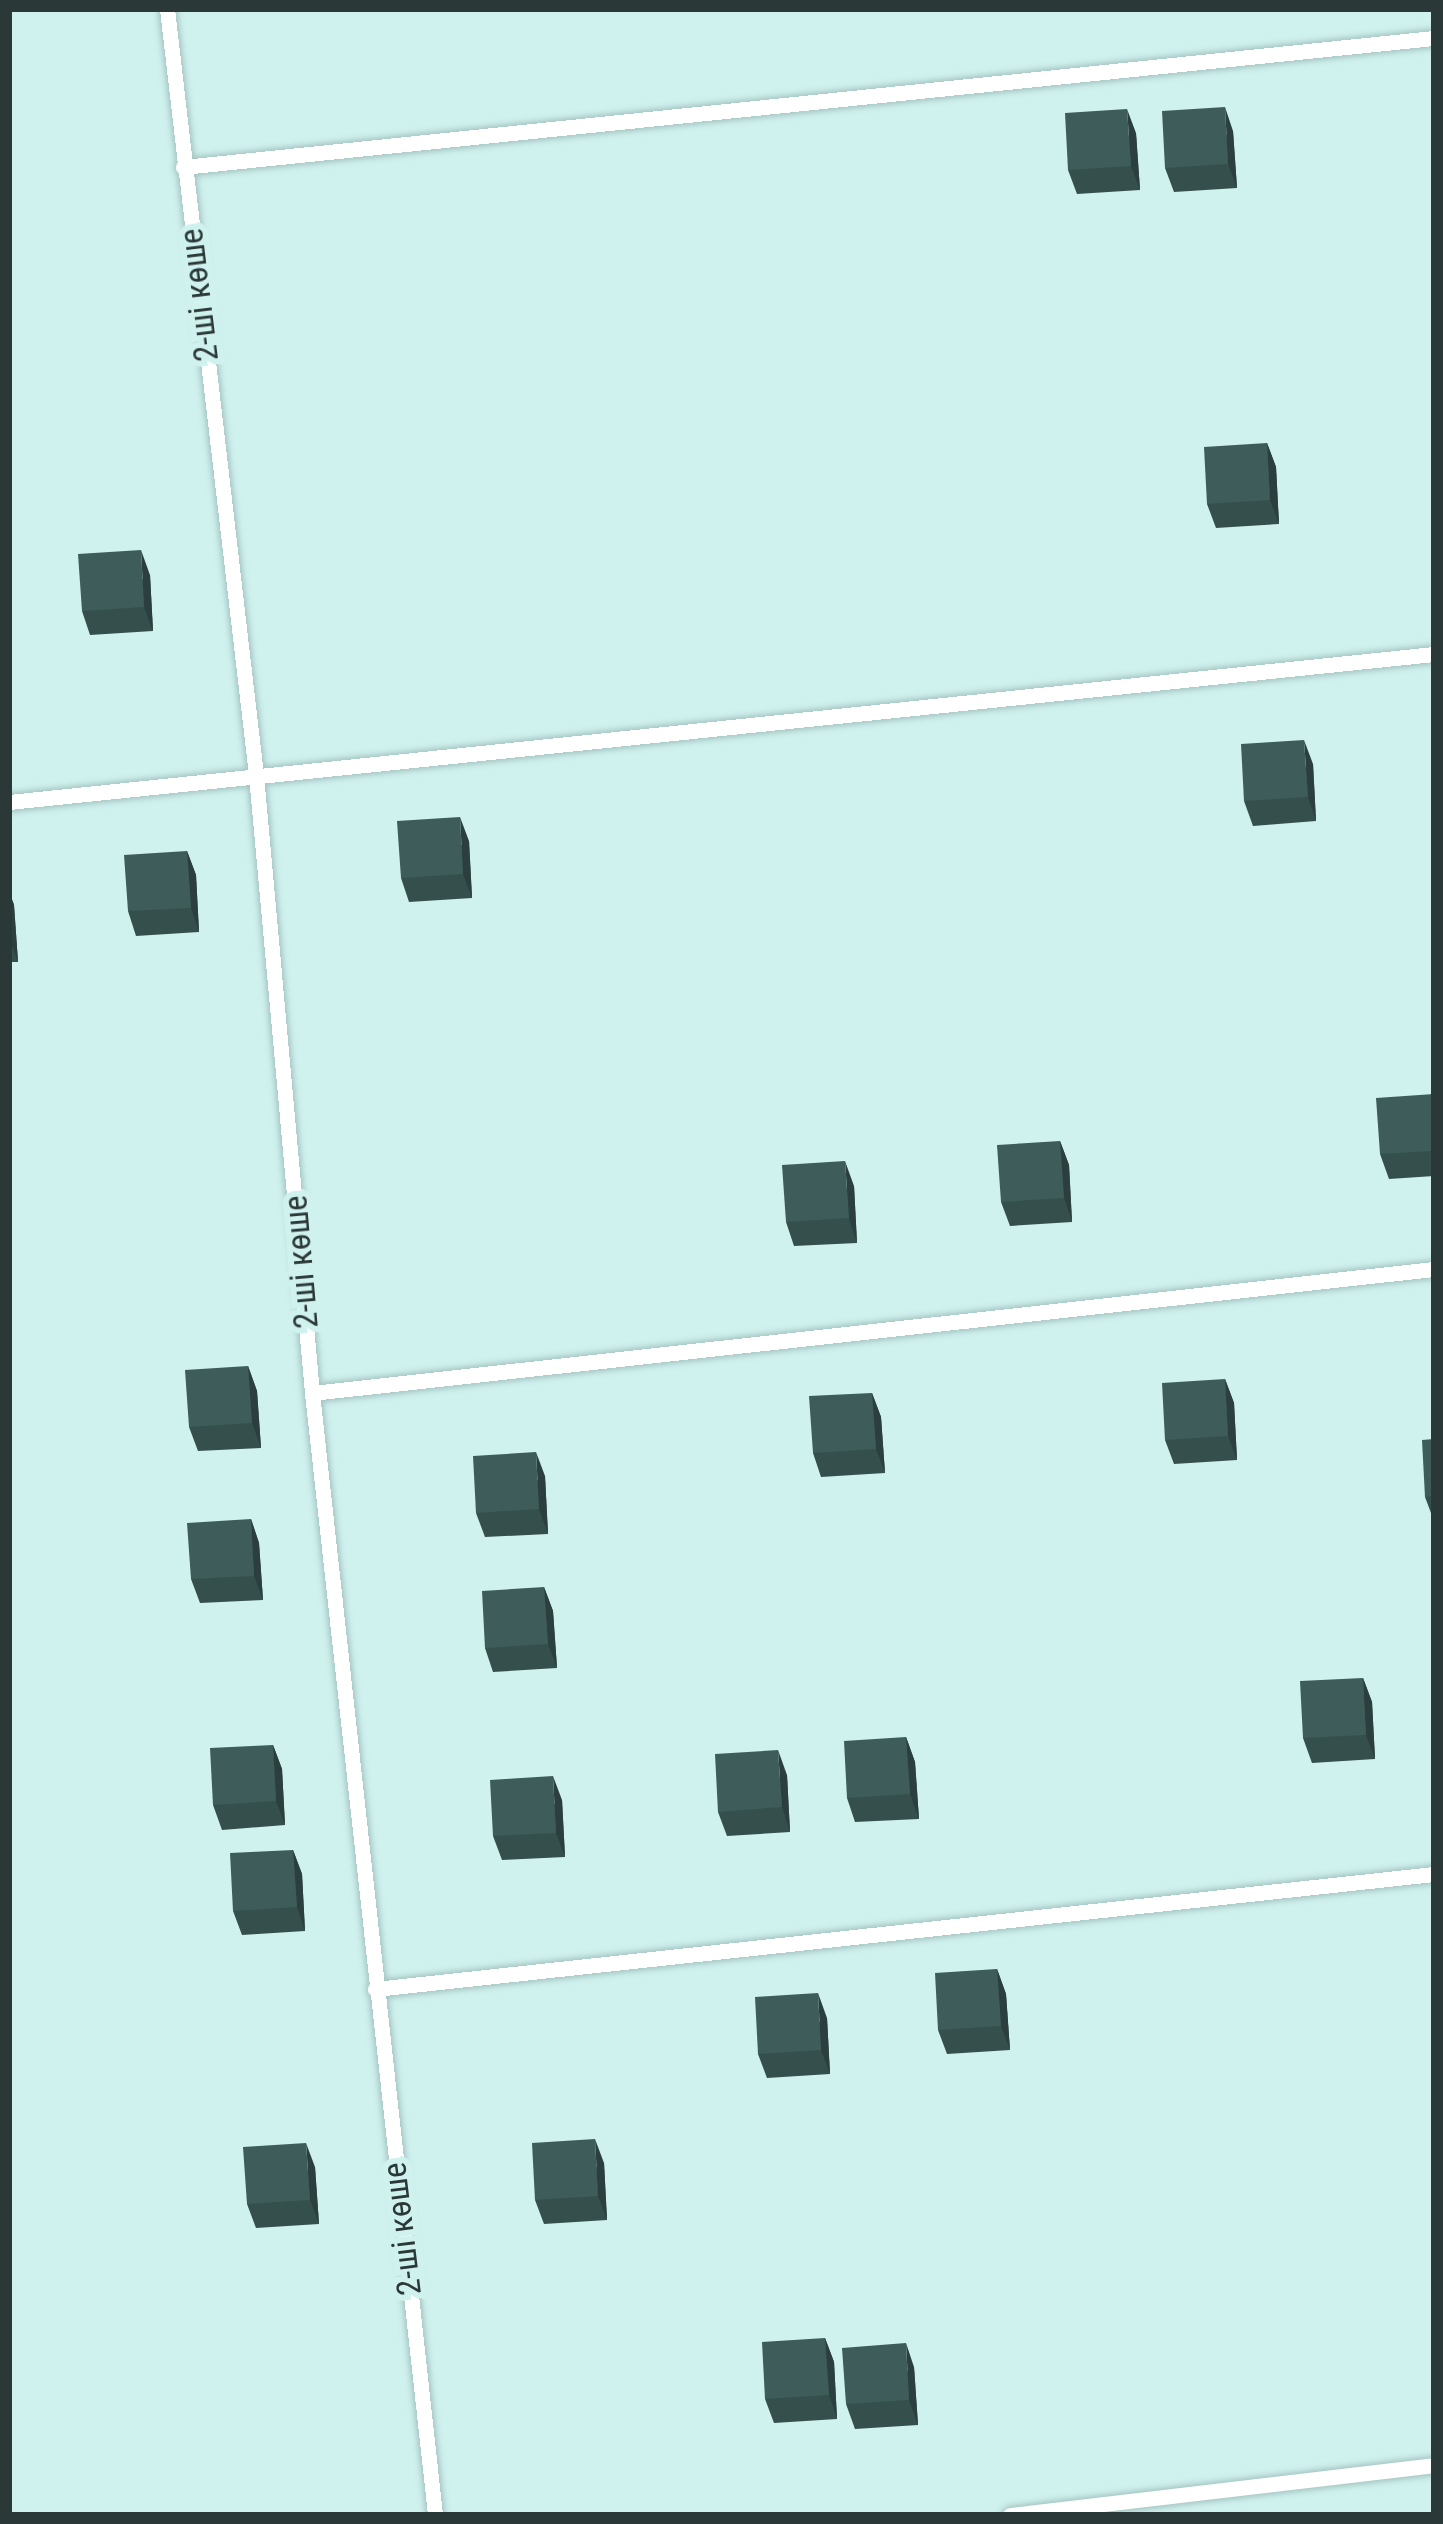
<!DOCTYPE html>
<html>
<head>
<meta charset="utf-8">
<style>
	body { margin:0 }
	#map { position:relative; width:1443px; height:2524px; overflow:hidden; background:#d0f2ef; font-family:"Roboto Condensed",sans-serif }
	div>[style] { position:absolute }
	.roads { filter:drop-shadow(0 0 3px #a4c4c1) drop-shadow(0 0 3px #a4c4c1) }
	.lane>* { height:15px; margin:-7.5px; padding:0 7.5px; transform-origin:7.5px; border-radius:7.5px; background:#fff }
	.wall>* { inset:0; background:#354f4d }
	.shaded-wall>* { inset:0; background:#2b403e }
	.building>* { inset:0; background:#3e5c59 }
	span { translate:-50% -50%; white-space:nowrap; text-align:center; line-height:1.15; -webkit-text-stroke:12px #d0f2ef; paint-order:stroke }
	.street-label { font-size:33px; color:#2a3837 }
	.frame { position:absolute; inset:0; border:12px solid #2a3837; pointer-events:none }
</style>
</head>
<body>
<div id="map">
	<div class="roads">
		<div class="lane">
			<div style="left:167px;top:9px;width:771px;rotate:83.37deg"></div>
			<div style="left:256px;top:775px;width:621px;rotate:84.82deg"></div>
			<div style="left:312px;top:1393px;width:1129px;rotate:83.74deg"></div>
			<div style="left:183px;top:167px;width:1258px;rotate:-5.89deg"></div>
			<div style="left:9px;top:802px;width:1433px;rotate:-5.93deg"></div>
			<div style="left:312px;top:1393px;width:1129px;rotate:-6.31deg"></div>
			<div style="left:375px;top:1989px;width:1065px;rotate:-6.2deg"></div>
			<div style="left:1010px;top:2515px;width:427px;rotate:-6.7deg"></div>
		</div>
	</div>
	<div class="wall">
		<div style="clip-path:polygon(1233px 131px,1237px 188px,1174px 192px,1165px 168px)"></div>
		<div style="clip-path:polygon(1136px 133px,1140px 190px,1077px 194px,1068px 170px)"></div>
		<div style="clip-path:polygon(1267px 443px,1276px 467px,1279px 524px,1216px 528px,1207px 504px)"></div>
		<div style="clip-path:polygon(150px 575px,153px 631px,90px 635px,82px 611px)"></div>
		<div style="clip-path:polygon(1313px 764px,1316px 821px,1253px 826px,1244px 801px)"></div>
		<div style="clip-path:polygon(469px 841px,472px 898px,409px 902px,401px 878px)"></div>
		<div style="clip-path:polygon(187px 851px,196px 875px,199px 932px,136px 936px,128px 911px)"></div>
		<div style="clip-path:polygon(9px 891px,14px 905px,18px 962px,9px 962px)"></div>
		<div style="clip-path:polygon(1434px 1094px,1434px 1176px,1389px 1179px,1380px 1154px)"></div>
		<div style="clip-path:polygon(1060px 1141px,1069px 1165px,1072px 1222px,1010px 1226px,1001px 1202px)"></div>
		<div style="clip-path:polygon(854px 1186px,857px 1243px,794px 1246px,786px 1222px)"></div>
		<div style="clip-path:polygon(248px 1366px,257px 1391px,261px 1448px,198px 1451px,189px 1427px)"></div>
		<div style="clip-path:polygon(1225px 1379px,1234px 1403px,1237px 1460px,1174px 1464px,1165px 1440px)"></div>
		<div style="clip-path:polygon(872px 1393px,881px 1417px,885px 1473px,821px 1477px,813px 1453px)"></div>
		<div style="clip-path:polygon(1434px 1439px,1434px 1521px,1425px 1497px)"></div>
		<div style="clip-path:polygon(545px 1476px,548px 1534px,485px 1537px,476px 1513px)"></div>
		<div style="clip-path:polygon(251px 1519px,259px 1543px,263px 1600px,200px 1603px,191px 1579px)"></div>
		<div style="clip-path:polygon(544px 1587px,553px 1611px,557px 1668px,493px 1672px,485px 1648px)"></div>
		<div style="clip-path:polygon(1363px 1678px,1372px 1702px,1375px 1759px,1312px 1763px,1303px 1738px)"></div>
		<div style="clip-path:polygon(906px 1737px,915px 1762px,919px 1819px,855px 1822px,847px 1798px)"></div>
		<div style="clip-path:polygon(273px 1745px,282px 1769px,285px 1825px,222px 1830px,213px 1805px)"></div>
		<div style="clip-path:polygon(787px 1775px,790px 1832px,727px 1836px,718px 1812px)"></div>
		<div style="clip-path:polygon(562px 1800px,565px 1857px,502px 1860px,493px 1836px)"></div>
		<div style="clip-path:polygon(293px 1850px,302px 1874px,305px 1931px,242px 1935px,233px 1911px)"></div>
		<div style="clip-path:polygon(997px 1969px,1006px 1994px,1010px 2050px,947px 2054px,938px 2030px)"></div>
		<div style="clip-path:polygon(827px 2018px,830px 2074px,767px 2078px,758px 2054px)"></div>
		<div style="clip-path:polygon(604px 2163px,607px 2220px,544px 2224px,535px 2200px)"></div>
		<div style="clip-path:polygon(315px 2167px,319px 2224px,256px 2228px,247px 2204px)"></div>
		<div style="clip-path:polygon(825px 2338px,834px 2362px,837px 2419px,774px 2423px,765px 2399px)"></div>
		<div style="clip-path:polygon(914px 2367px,918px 2425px,855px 2429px,846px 2404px)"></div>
	</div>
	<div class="shaded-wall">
		<div style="clip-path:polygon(1225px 107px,1233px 131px,1237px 188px,1228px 164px)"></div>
		<div style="clip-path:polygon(1127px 109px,1136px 133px,1140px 190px,1131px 166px)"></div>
		<div style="clip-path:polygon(1267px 443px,1276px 467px,1279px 524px,1270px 500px)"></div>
		<div style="clip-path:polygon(141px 550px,150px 575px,153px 631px,144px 607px)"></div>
		<div style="clip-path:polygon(1304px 740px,1313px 764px,1316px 821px,1308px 797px)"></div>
		<div style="clip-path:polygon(460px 817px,469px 841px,472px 898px,463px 874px)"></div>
		<div style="clip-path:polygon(187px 851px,196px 875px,199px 932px,191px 908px)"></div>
		<div style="clip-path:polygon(9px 891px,14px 905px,18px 962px,9px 938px)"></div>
		<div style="clip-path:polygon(1060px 1141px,1069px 1165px,1072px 1222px,1064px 1198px)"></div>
		<div style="clip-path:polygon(845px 1161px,854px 1186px,857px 1243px,849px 1218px)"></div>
		<div style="clip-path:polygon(248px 1366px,257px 1391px,261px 1448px,252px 1423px)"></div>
		<div style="clip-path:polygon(1225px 1379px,1234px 1403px,1237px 1460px,1228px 1436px)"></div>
		<div style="clip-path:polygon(872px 1393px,881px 1417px,885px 1473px,876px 1449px)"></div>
		<div style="clip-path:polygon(536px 1452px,545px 1476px,548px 1534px,539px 1509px)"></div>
		<div style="clip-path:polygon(251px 1519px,259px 1543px,263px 1600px,254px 1576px)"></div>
		<div style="clip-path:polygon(544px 1587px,553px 1611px,557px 1668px,548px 1644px)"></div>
		<div style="clip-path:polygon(1363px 1678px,1372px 1702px,1375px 1759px,1366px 1735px)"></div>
		<div style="clip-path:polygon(906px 1737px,915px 1762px,919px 1819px,910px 1794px)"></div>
		<div style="clip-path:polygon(273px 1745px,282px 1769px,285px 1825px,276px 1801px)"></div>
		<div style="clip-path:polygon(778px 1750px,787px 1775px,790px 1832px,782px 1807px)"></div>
		<div style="clip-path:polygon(553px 1776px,562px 1800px,565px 1857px,556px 1833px)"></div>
		<div style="clip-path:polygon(293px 1850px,302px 1874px,305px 1931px,297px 1907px)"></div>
		<div style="clip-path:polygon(997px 1969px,1006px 1994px,1010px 2050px,1001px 2026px)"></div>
		<div style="clip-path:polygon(818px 1993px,827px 2018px,830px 2074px,821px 2050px)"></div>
		<div style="clip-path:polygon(595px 2139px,604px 2163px,607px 2220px,598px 2196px)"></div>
		<div style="clip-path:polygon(306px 2143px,315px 2167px,319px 2224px,310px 2200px)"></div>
		<div style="clip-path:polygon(825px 2338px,834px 2362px,837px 2419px,829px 2395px)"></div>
		<div style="clip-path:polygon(906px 2343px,914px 2367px,918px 2425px,909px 2400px)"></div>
	</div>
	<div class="building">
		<div style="clip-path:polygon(1225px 107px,1228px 164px,1165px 168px,1162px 111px)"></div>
		<div style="clip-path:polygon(1127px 109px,1131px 166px,1068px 170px,1065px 113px)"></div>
		<div style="clip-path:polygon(1267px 443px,1270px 500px,1207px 504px,1204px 447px)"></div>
		<div style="clip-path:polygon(141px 550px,144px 607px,82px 611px,78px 554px)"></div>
		<div style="clip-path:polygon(1304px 740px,1308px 797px,1244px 801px,1241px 744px)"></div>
		<div style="clip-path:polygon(460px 817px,463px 874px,401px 878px,397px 821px)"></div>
		<div style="clip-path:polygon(187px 851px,191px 908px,128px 911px,124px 855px)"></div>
		<div style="clip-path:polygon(1434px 1094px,1434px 1151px,1380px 1154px,1376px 1098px)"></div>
		<div style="clip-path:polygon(1060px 1141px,1064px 1198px,1001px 1202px,997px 1145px)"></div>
		<div style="clip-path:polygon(845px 1161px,849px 1218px,786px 1222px,782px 1165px)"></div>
		<div style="clip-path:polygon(248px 1366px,252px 1423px,189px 1427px,185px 1370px)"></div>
		<div style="clip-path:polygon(1225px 1379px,1228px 1436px,1165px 1440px,1162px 1383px)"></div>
		<div style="clip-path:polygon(872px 1393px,876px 1449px,813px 1453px,809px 1396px)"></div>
		<div style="clip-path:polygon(1434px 1439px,1434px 1496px,1425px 1497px,1422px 1440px)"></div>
		<div style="clip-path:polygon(536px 1452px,539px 1509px,476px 1513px,473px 1456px)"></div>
		<div style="clip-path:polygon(251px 1519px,254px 1576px,191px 1579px,187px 1523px)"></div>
		<div style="clip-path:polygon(544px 1587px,548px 1644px,485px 1648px,482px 1591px)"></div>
		<div style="clip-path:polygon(1363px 1678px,1366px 1735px,1303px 1738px,1300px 1681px)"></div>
		<div style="clip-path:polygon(906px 1737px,910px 1794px,847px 1798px,844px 1741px)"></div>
		<div style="clip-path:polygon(273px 1745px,276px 1801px,213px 1805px,210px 1748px)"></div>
		<div style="clip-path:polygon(778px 1750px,782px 1807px,718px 1812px,715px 1754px)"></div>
		<div style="clip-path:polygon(553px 1776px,556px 1833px,493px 1836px,490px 1780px)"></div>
		<div style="clip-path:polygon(293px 1850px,297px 1907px,233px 1911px,230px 1853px)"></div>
		<div style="clip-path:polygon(997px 1969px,1001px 2026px,938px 2030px,935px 1973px)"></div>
		<div style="clip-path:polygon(818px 1993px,821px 2050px,758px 2054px,755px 1997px)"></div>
		<div style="clip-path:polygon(595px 2139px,598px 2196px,535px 2200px,532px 2143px)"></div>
		<div style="clip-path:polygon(306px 2143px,310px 2200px,247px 2204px,243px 2147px)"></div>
		<div style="clip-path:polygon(825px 2338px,829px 2395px,765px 2399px,762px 2342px)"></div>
		<div style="clip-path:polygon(906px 2343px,909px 2400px,846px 2404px,842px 2348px)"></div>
	</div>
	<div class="street-label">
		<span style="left:199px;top:295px;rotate:-97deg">2-ші көше</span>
		<span style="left:301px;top:1262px;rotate:-95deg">2-ші көше</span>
		<span style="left:402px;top:2229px;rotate:-97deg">2-ші көше</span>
	</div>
	<div class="frame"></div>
</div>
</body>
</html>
